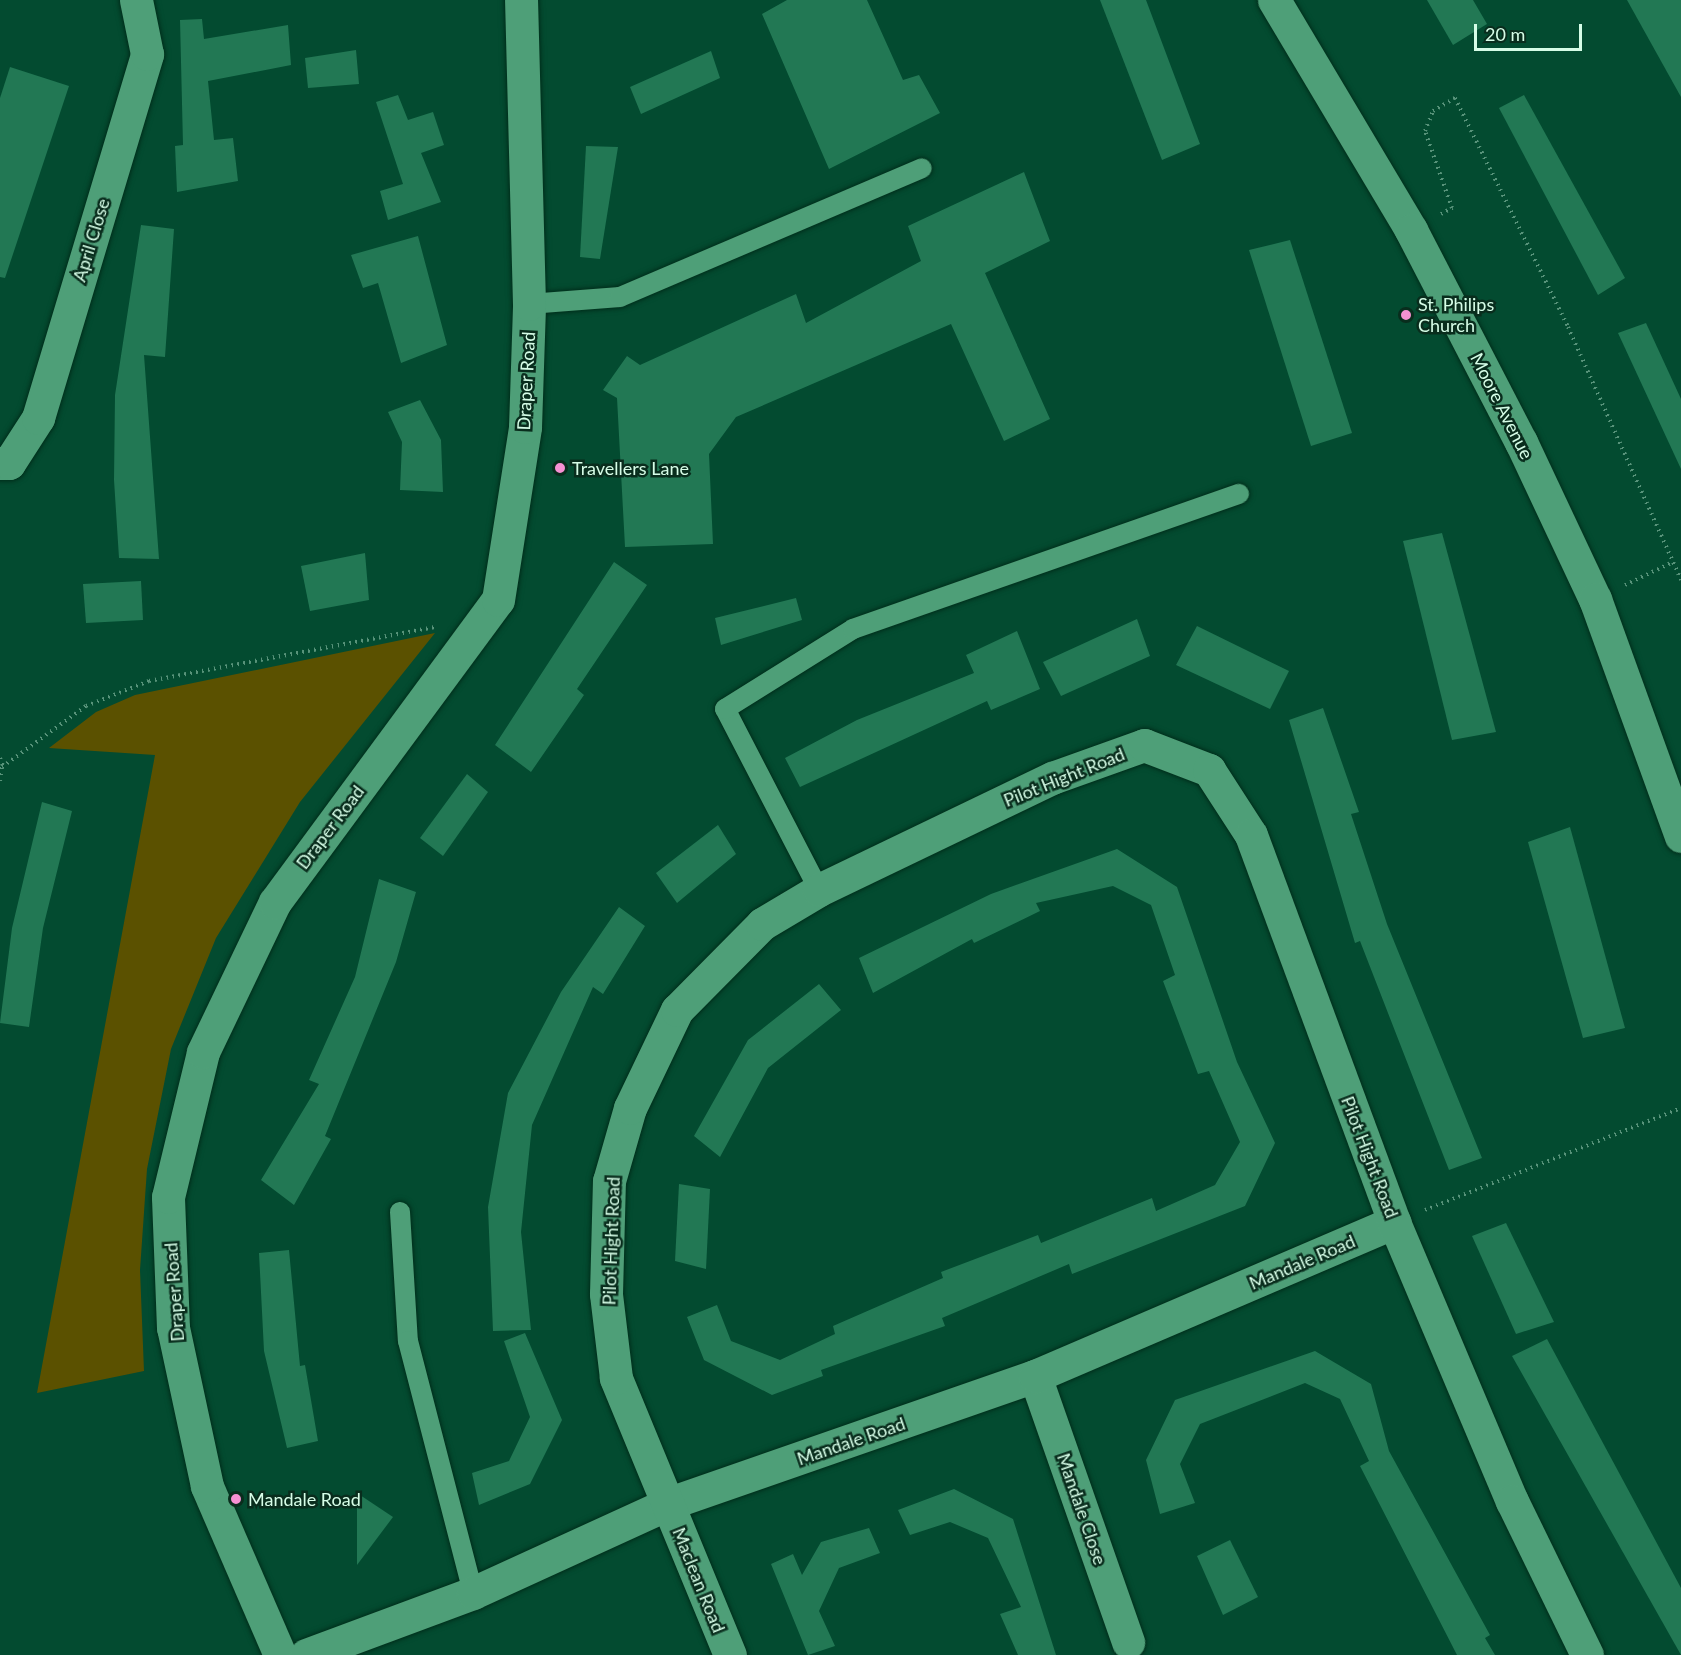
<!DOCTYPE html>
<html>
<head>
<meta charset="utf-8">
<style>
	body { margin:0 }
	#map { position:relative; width:1681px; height:1655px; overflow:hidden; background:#034b30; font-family:Lato,sans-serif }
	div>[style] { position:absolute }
	.green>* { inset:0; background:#5b5100 }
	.building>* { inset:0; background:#227854 }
	.path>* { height:4px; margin-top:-2px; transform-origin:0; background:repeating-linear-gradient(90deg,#58937a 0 1.5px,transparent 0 6px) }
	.roads { filter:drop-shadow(0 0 2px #002e1b) drop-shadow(0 0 2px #002e1b) }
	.lane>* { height:20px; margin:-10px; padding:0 10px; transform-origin:10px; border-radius:10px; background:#4e9f78 }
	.street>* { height:33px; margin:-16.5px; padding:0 16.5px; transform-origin:16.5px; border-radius:16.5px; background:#4e9f78 }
	.secondary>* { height:33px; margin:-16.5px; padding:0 16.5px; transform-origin:16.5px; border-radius:16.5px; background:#4e9f78 }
	.dots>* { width:16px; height:16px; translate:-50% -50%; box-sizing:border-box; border:3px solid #092d1d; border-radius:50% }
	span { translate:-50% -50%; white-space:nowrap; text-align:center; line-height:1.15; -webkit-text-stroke:5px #092d1d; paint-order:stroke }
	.street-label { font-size:18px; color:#d6fde7 }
	.poi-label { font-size:18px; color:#d6fde7 }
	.left { translate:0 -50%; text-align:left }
	.scale { position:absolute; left:1474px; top:24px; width:108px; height:27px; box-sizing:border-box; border:3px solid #d6fde7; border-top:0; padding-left:8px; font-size:18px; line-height:21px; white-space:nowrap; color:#d6fde7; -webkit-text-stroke:4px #092d1d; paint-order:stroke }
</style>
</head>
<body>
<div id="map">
	<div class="green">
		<div style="clip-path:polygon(435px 633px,300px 802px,216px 938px,171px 1049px,147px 1169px,140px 1270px,144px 1371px,37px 1393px,155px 755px,49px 748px,96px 712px,135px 695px)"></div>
	</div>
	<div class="building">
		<div style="clip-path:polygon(787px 0,867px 0,903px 80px,919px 75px,940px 113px,829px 169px,762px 14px)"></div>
		<div style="clip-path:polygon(1100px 0,1146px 0,1200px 144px,1162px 160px)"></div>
		<div style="clip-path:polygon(1427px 0,1473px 0,1487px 24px,1453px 45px)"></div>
		<div style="clip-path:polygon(1627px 0,1681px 0,1681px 97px)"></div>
		<div style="clip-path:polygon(202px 19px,204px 39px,288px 25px,291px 65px,208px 81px,214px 140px,233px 138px,238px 181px,177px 192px,175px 146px,183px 145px,180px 20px)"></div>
		<div style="clip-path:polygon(356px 50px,359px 84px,308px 88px,305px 58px)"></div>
		<div style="clip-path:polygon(711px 51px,720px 78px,641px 114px,630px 87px)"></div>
		<div style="clip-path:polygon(10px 67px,69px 86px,5px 278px,0 277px,0 98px)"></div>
		<div style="clip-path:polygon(398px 95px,408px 120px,433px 112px,444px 145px,421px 153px,441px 202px,388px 220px,380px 191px,403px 184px,376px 102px)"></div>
		<div style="clip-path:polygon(1524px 95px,1625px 278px,1598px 295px,1499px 108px)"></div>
		<div style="clip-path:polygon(586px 146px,618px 147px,600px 259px,580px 257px)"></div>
		<div style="clip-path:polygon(1024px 172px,1050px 241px,985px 273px,1050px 419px,1004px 441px,951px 324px,736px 417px,709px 454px,713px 544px,625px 547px,617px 398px,603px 390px,627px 356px,640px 365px,796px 294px,806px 323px,921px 261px,908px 226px)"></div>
		<div style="clip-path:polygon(141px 225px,174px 229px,165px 357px,144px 355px,159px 559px,119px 558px,114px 480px,115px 395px)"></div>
		<div style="clip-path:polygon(418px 236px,447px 345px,401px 363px,378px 283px,363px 288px,351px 255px)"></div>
		<div style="clip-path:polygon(1290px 240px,1352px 433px,1311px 446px,1249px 250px)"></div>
		<div style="clip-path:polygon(1646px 323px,1681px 399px,1681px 469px,1618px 333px)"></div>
		<div style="clip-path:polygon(420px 400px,441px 440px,443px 492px,400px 490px,402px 442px,388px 412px)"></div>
		<div style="clip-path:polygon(1442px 533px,1496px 732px,1452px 740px,1403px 541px)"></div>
		<div style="clip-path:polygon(365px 553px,369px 600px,310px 611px,301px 566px)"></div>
		<div style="clip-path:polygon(614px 562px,647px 585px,577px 689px,584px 695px,531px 772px,495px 745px)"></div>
		<div style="clip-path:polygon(141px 581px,143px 620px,86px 623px,83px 584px)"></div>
		<div style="clip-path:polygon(796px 598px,802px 620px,721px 645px,715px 618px)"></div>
		<div style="clip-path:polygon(1137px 619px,1150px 656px,1061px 696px,1043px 662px)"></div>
		<div style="clip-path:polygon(1197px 626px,1289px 671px,1270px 709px,1176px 665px)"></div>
		<div style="clip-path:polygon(1017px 631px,1040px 689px,991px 710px,987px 701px,800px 787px,785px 758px,857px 720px,974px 673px,966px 655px)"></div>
		<div style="clip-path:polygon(1323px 708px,1359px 812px,1351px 814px,1387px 924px,1482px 1158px,1449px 1170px,1360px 941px,1355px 943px,1289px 720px)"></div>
		<div style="clip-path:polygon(467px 774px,488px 792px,443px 856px,420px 838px)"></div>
		<div style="clip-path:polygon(42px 802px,72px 811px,43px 928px,29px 1027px,0 1023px,12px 928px)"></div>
		<div style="clip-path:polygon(718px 825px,736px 854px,677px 903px,656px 873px)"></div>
		<div style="clip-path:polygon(1570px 827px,1625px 1028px,1583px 1038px,1528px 842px)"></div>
		<div style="clip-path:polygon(1117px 849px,1177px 887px,1237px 1062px,1275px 1143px,1245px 1206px,1072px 1274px,1069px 1264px,942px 1318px,945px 1326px,821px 1370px,823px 1376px,772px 1395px,704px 1360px,687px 1317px,717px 1305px,731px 1341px,780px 1360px,835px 1334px,833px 1326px,943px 1278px,941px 1272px,1038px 1235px,1041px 1243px,1152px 1198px,1156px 1211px,1215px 1185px,1240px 1142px,1209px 1071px,1198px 1074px,1163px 981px,1175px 975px,1151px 905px,1113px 886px,1036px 903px,1040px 911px,974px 943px,972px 939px,873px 993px,859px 958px,991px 894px)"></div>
		<div style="clip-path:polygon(379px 879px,416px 892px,396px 962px,325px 1136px,331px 1139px,294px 1205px,261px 1180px,319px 1084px,309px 1080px,355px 977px)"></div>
		<div style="clip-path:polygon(619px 907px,645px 926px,603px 994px,593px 987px,532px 1125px,521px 1232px,531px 1330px,493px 1331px,488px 1207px,508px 1093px,561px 992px)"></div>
		<div style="clip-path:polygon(819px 984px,841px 1010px,768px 1068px,720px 1157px,694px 1136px,748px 1040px)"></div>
		<div style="clip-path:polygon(679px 1184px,710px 1189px,706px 1269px,675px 1261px)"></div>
		<div style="clip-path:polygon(1506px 1223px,1554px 1322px,1516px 1334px,1472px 1236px)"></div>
		<div style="clip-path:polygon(289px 1250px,300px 1366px,305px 1365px,318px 1441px,287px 1448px,264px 1351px,259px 1253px)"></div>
		<div style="clip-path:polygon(525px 1333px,562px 1420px,530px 1484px,479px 1505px,472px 1473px,509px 1461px,530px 1417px,504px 1341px)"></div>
		<div style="clip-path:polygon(1547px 1339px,1681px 1588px,1681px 1655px,1512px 1356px)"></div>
		<div style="clip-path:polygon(1315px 1351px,1371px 1384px,1389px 1451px,1490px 1635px,1485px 1638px,1495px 1655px,1457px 1655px,1360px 1466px,1369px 1461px,1340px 1399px,1305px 1383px,1200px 1424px,1180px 1464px,1195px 1503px,1160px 1514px,1146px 1460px,1175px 1400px)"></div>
		<div style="clip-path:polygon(954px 1489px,1013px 1519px,1056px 1655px,1018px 1655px,1000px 1614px,1021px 1607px,988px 1538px,950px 1522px,910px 1535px,898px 1510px)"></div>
		<div style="clip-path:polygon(357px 1493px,393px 1517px,357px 1565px)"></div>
		<div style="clip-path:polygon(869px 1528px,880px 1553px,839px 1568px,819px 1611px,835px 1646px,808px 1655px,771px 1564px,793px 1554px,802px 1575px,821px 1542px)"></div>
		<div style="clip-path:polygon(1230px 1540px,1258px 1597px,1223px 1615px,1197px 1556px)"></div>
	</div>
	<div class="path">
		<div style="left:1441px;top:214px;width:13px;rotate:-29deg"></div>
		<div style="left:1452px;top:208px;width:82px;rotate:-109.3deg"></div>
		<div style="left:1425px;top:131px;width:22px;rotate:-68deg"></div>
		<div style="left:1433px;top:111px;width:26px;rotate:-31deg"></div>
		<div style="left:1455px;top:98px;width:255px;rotate:63.7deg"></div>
		<div style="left:1568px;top:327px;width:277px;rotate:65.9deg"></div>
		<div style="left:1625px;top:585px;width:53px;rotate:-25.6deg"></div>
		<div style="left:0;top:758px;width:9px;rotate:69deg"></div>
		<div style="left:0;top:781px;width:14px;rotate:-82deg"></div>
		<div style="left:2px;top:767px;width:104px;rotate:-36deg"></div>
		<div style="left:86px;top:706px;width:68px;rotate:-21.6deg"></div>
		<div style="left:149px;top:681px;width:291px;rotate:-10.7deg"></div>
		<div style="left:1425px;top:1210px;width:276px;rotate:-21.7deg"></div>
	</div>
	<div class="roads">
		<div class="lane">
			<div style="left:529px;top:304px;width:91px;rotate:-4.4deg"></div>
			<div style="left:620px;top:297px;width:328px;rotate:-23.1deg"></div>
			<div style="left:819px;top:890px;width:204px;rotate:-117.4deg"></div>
			<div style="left:725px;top:709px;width:151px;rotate:-32deg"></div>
			<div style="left:853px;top:629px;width:409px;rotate:-19.3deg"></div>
			<div style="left:400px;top:1212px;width:129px;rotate:86.5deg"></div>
			<div style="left:408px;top:1341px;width:260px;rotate:75.5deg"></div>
		</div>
		<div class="street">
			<div style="left:0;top:463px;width:9px"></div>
			<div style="left:9px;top:463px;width:54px;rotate:-57.2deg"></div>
			<div style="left:38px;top:418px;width:380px;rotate:-73.3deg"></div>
			<div style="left:147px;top:54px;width:55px;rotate:-101.5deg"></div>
			<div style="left:1035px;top:1376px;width:282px;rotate:70.7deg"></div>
			<div style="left:280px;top:1655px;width:184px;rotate:-113.4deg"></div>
			<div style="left:207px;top:1486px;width:162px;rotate:-102.1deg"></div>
			<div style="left:173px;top:1328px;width:131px;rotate:-92.2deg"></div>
			<div style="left:168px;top:1197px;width:149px;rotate:-76.4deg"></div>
			<div style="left:203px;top:1052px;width:166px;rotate:-64.4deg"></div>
			<div style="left:275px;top:902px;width:375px;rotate:-53.6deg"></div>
			<div style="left:498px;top:600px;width:175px;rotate:-81.1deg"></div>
			<div style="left:525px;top:427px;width:123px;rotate:-88.1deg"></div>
			<div style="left:529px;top:304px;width:304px;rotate:-91.5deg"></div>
			<div style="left:306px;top:1655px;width:178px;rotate:-20.4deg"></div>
			<div style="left:473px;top:1593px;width:213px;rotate:-24.6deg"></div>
			<div style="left:667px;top:1504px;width:390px;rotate:-19.2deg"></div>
			<div style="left:1035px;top:1376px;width:391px;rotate:-23.2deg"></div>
			<div style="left:730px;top:1655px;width:300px;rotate:-112.4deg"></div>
			<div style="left:616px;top:1378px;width:85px;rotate:-96.8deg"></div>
			<div style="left:606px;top:1294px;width:113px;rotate:-88.5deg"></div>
			<div style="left:609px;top:1181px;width:76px;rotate:-74deg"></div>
			<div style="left:630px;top:1108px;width:109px;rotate:-64.4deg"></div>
			<div style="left:677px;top:1010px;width:121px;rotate:-45.3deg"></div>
			<div style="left:762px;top:924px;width:66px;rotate:-30.8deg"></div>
			<div style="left:819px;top:890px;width:259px;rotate:-25.7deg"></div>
			<div style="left:1052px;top:778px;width:98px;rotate:-19.7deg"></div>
			<div style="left:1144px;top:745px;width:70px;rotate:21deg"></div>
			<div style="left:1209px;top:770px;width:77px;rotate:57.1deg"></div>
			<div style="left:1251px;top:835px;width:413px;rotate:69.7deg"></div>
			<div style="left:1394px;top:1222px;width:303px;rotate:67.1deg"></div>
			<div style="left:1512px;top:1501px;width:171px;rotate:64deg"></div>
		</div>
		<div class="secondary">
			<div style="left:1274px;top:0;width:268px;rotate:59.2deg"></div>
			<div style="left:1411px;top:230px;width:239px;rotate:62.6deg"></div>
			<div style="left:1521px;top:442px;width:174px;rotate:64.8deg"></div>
			<div style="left:1595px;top:599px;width:252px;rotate:70.1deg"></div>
		</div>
	</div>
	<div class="dots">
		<div style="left:1406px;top:315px;background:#f591d3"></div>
		<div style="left:560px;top:468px;background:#f591d3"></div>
		<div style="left:236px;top:1499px;background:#f591d3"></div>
	</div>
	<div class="street-label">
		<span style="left:91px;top:240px;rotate:-73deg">April Close</span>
		<span style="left:526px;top:381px;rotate:-87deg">Draper Road</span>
		<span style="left:1502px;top:406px;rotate:63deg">Moore Avenue</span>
		<span style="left:1064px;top:777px;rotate:-22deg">Pilot Hight Road</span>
		<span style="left:330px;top:827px;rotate:-53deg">Draper Road</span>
		<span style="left:1370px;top:1157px;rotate:69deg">Pilot Hight Road</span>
		<span style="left:611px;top:1241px;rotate:-88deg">Pilot Hight Road</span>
		<span style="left:1302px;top:1262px;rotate:-23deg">Mandale Road</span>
		<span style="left:174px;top:1292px;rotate:-94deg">Draper Road</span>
		<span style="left:851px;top:1441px;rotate:-19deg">Mandale Road</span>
		<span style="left:1082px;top:1509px;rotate:71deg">Mandale Close</span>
		<span style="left:699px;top:1580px;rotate:68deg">Maclean Road</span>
	</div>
	<div class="poi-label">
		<span class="left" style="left:1418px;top:315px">St. Philips<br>Church</span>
		<span class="left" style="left:572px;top:468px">Travellers Lane</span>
		<span class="left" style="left:248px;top:1499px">Mandale Road</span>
	</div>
	<div class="scale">20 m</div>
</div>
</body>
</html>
